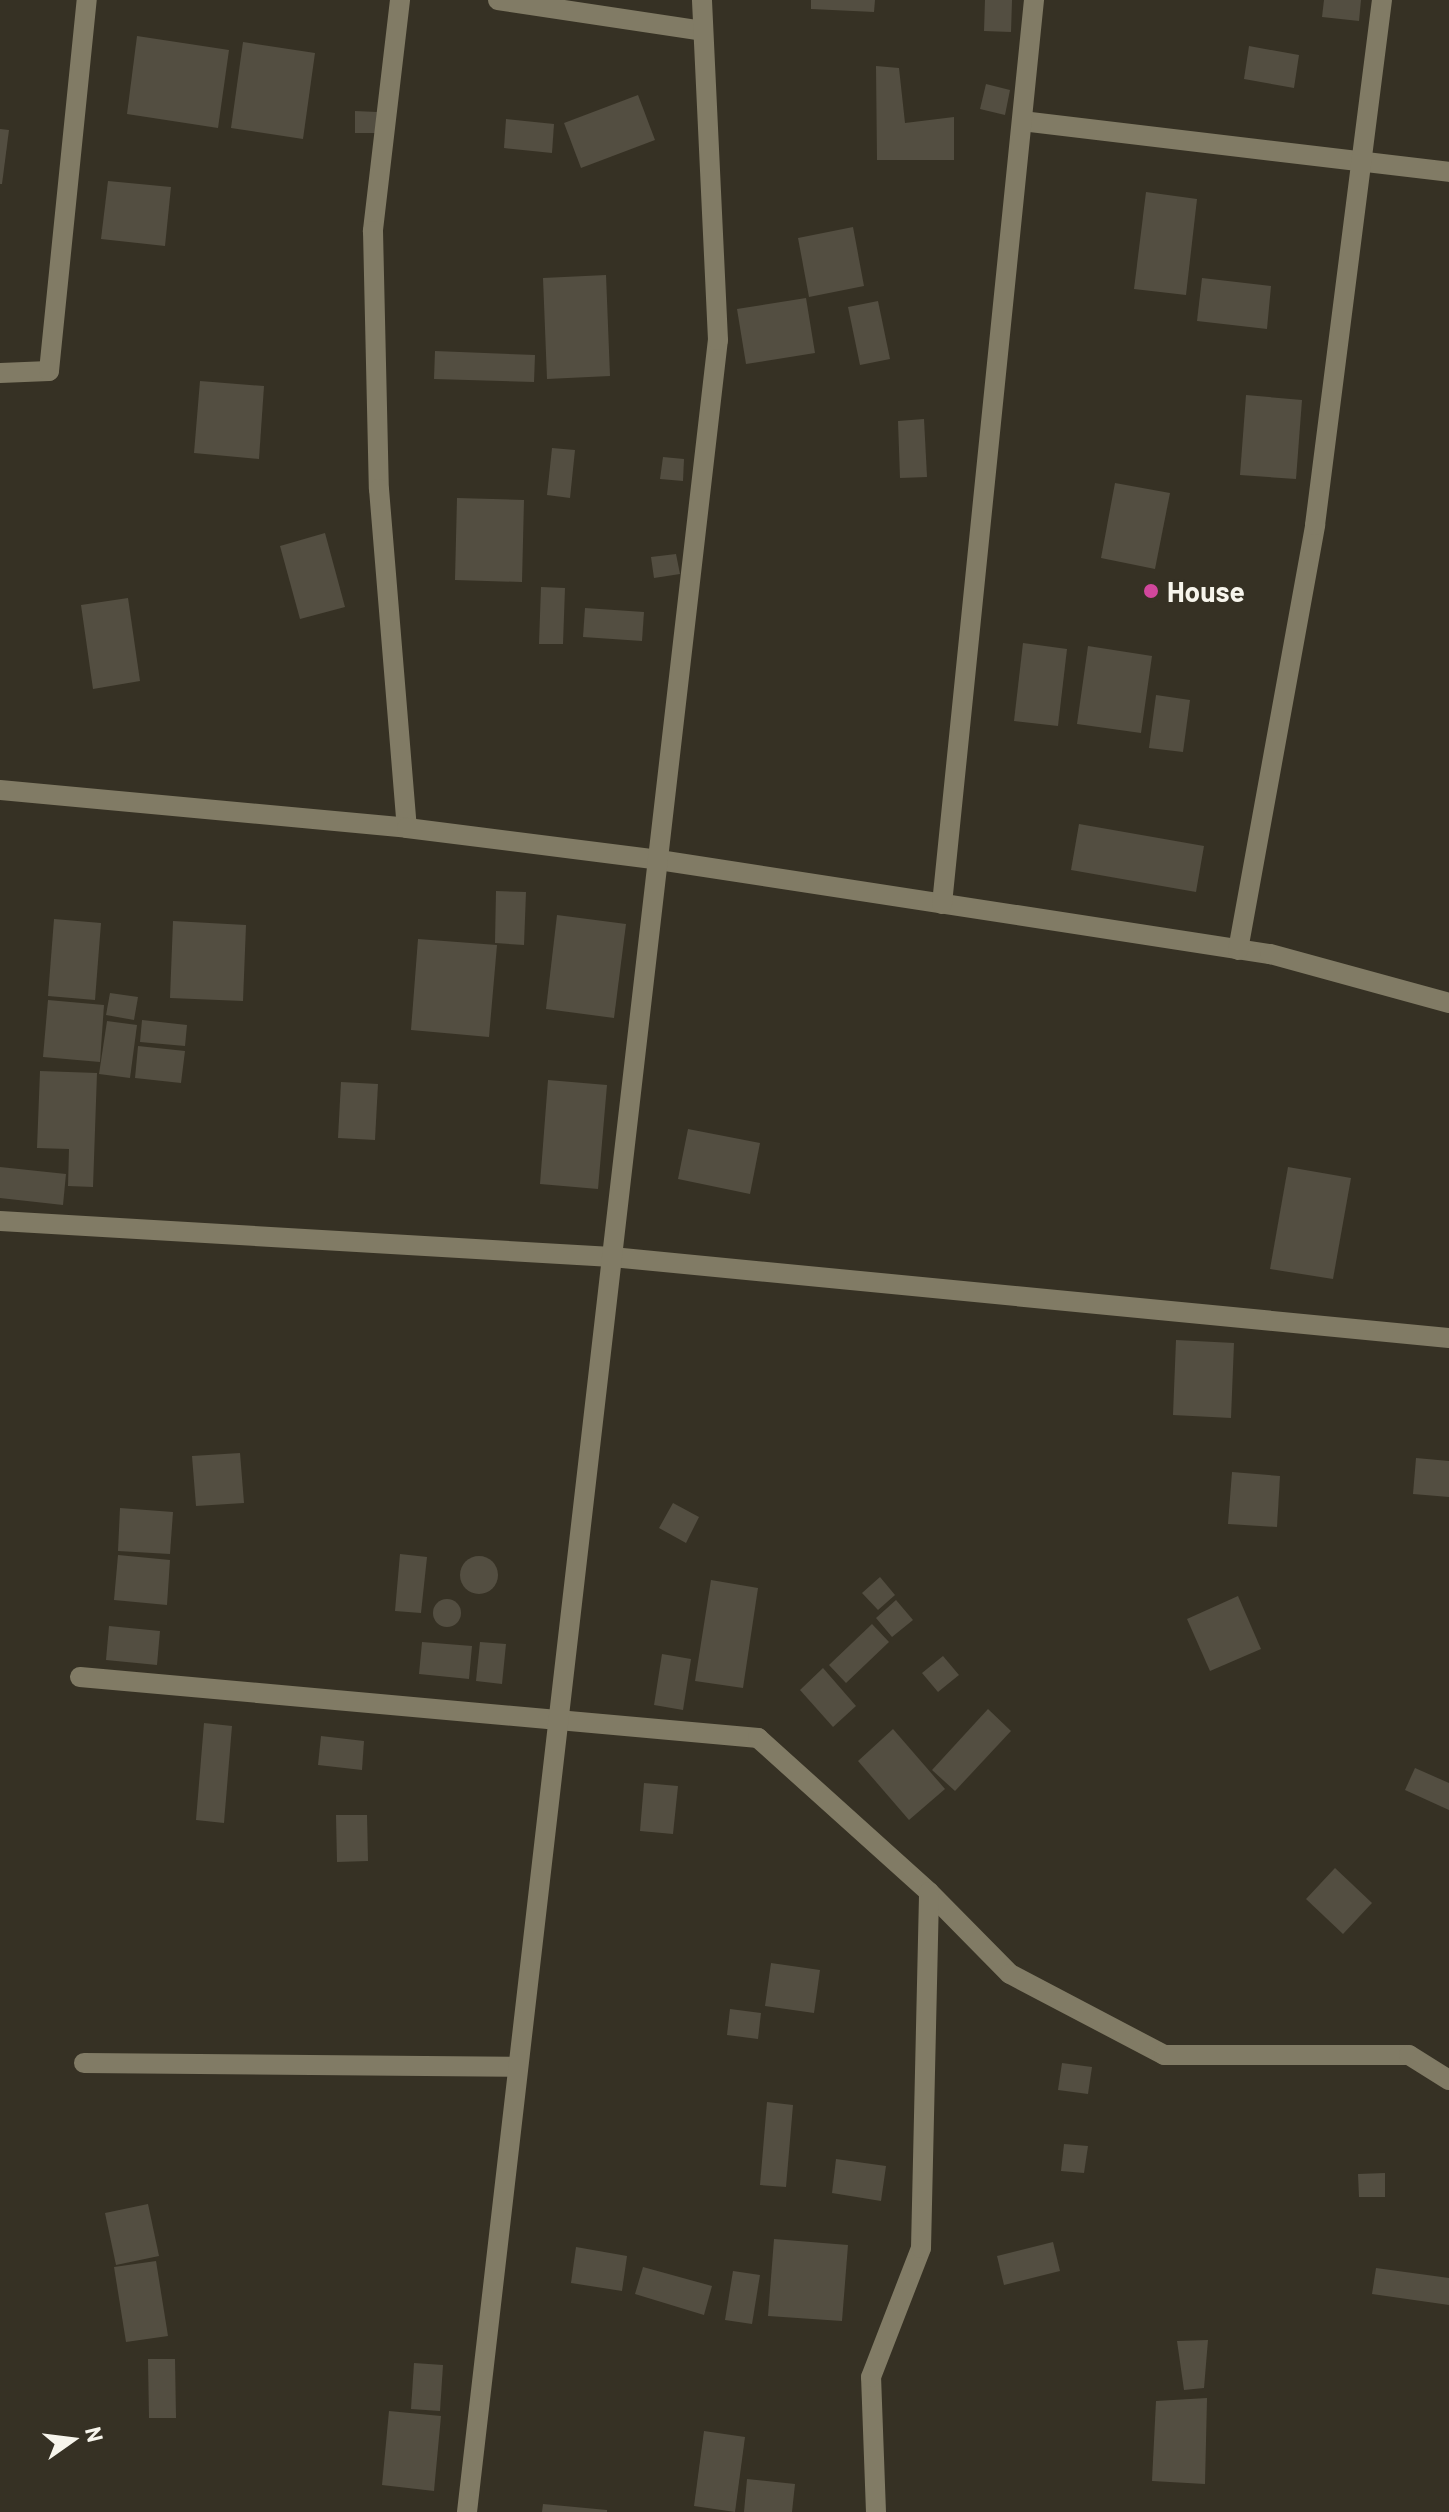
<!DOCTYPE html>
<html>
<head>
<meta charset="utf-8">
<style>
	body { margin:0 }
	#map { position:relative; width:1449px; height:2512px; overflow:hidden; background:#363124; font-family:Barlow,sans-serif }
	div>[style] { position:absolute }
	.building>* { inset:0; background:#534e41 }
	.round { border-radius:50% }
	.minor>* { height:20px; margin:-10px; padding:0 10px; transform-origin:10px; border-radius:10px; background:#817b65 }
	.dots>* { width:22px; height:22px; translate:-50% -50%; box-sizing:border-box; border:4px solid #363124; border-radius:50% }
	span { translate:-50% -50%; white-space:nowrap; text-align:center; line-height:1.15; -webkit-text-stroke:6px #363124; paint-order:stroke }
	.poi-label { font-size:28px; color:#f7f5ec; font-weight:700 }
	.left { translate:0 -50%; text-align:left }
	.north { position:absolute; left:32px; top:2400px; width:80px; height:80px; -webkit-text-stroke:6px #363124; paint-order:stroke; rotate:76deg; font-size:22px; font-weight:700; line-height:32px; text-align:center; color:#f7f5ec }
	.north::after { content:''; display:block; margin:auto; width:28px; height:36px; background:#f7f5ec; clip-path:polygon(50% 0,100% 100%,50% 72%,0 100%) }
</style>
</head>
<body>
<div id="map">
	<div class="building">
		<div style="clip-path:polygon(811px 0,875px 0,874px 12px,811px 9px)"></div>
		<div style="clip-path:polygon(985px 0,1012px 0,1011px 32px,984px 31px)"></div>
		<div style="clip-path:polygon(1324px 0,1361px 0,1359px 21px,1322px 17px)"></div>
		<div style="clip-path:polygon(137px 36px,229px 50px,218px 128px,127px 114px)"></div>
		<div style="clip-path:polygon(243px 42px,315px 53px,303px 139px,231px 128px)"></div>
		<div style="clip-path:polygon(1249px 46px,1299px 55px,1294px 88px,1244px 79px)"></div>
		<div style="clip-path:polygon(876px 66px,899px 68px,905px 123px,954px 117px,954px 160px,877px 160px)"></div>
		<div style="clip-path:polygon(986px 84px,1010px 90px,1005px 115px,980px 109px)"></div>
		<div style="clip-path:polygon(638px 95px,655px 140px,581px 168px,564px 123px)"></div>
		<div style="clip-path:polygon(355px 111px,377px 112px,376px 133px,355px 133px)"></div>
		<div style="clip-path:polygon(506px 119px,554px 124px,552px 153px,504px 148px)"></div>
		<div style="clip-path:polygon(0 129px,9px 130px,2px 184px,0 184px)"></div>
		<div style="clip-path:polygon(108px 181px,171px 187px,165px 246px,101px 239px)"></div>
		<div style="clip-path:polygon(1146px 192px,1197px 199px,1186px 295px,1134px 289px)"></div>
		<div style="clip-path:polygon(853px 227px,864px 286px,809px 297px,798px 238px)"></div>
		<div style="clip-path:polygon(606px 275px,610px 376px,547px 379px,543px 278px)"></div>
		<div style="clip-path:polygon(1202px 278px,1271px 286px,1267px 329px,1197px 321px)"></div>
		<div style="clip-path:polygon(806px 298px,815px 353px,746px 364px,737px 309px)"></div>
		<div style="clip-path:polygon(878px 301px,890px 359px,860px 365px,848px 307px)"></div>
		<div style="clip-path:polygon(435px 351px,535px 355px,534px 382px,434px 379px)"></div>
		<div style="clip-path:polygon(200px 381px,264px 386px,259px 459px,194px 453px)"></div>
		<div style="clip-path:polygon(1246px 395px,1302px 400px,1296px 479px,1240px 475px)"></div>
		<div style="clip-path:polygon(924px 419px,927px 477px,900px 478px,898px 421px)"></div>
		<div style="clip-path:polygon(552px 448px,575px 450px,570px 498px,547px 495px)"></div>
		<div style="clip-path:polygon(663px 457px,684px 459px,683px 481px,660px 479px)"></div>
		<div style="clip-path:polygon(1115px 483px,1170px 493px,1155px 569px,1101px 558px)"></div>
		<div style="clip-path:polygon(457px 498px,524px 500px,522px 582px,455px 580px)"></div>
		<div style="clip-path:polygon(325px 533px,345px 607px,300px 619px,280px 546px)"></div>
		<div style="clip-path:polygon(676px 554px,680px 574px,654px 578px,651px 557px)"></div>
		<div style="clip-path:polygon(541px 587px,565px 588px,563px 644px,539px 644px)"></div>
		<div style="clip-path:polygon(128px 598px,140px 681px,93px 689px,81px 605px)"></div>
		<div style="clip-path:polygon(585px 608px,644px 612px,642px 641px,583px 637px)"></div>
		<div style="clip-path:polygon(1023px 643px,1067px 649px,1058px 726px,1014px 721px)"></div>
		<div style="clip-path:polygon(1088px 646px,1152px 656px,1141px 733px,1077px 724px)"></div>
		<div style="clip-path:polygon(1156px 695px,1190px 700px,1183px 752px,1149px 748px)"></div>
		<div style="clip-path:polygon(1079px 824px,1204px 846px,1196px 892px,1071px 870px)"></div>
		<div style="clip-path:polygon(496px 891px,526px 892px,524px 945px,495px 943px)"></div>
		<div style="clip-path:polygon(557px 915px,626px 924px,614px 1018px,546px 1009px)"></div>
		<div style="clip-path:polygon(54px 919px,101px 923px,95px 1000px,48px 996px)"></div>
		<div style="clip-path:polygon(173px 921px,246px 925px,243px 1001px,170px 998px)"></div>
		<div style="clip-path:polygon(418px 939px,497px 945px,489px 1037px,411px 1030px)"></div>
		<div style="clip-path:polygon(110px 993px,138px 997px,134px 1020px,106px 1015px)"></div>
		<div style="clip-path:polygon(48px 1000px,104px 1005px,100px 1062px,43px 1057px)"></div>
		<div style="clip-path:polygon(142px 1020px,187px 1025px,185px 1046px,140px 1042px)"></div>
		<div style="clip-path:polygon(107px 1021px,137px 1025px,130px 1078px,99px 1074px)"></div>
		<div style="clip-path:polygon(138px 1046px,185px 1051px,181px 1083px,135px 1078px)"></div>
		<div style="clip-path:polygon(40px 1071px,97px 1073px,93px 1187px,68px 1186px,69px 1149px,37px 1148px)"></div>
		<div style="clip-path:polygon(548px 1080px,607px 1085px,598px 1189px,540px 1184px)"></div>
		<div style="clip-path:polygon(341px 1082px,378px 1084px,375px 1140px,338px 1138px)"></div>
		<div style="clip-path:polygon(688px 1129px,760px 1143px,750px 1194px,678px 1179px)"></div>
		<div style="clip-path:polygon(0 1167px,66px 1174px,63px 1205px,0 1198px)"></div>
		<div style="clip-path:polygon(1288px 1167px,1351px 1178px,1333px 1279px,1270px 1269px)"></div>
		<div style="clip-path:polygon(1176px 1340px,1234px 1343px,1231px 1418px,1173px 1415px)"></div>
		<div style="clip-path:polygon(240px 1453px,244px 1503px,196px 1506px,192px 1456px)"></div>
		<div style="clip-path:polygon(1416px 1458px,1449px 1461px,1449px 1497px,1413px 1494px)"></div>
		<div style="clip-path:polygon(1232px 1472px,1280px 1476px,1277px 1527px,1228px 1524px)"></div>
		<div style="clip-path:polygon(673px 1503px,699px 1517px,686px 1543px,659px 1528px)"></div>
		<div style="clip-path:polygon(120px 1508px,173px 1512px,170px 1554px,118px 1551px)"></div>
		<div style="clip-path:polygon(400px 1554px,427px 1557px,421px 1613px,395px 1611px)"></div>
		<div style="clip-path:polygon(118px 1555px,170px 1560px,167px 1605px,114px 1600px)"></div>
		<div class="round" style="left:460px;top:1556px;width:38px;height:38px"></div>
		<div style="clip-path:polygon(880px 1577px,895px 1595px,878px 1610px,862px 1593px)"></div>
		<div style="clip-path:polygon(711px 1580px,758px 1588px,743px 1688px,695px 1681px)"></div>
		<div style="clip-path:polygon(1238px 1596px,1261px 1649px,1210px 1671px,1187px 1619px)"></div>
		<div class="round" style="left:433px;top:1599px;width:28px;height:28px"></div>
		<div style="clip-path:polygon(896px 1600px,913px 1620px,892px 1637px,876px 1618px)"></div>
		<div style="clip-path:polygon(872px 1624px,889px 1642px,846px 1683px,829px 1665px)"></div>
		<div style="clip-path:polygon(109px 1626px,160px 1631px,157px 1665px,106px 1660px)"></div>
		<div style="clip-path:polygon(422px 1642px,472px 1646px,469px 1679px,419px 1674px)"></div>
		<div style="clip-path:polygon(480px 1642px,506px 1644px,502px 1684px,476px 1681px)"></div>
		<div style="clip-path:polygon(662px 1654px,691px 1659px,683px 1710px,654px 1705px)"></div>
		<div style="clip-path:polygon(943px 1656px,959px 1675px,938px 1692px,922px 1673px)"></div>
		<div style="clip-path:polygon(823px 1668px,856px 1706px,833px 1727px,800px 1690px)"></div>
		<div style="clip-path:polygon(988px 1709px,1011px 1731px,955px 1791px,932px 1770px)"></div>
		<div style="clip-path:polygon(204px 1723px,232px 1726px,224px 1823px,196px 1820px)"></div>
		<div style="clip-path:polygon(893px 1729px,945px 1789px,909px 1820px,858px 1761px)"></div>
		<div style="clip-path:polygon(321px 1736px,364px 1741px,362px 1770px,318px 1765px)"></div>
		<div style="clip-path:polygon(1415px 1768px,1449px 1783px,1449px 1810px,1405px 1790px)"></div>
		<div style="clip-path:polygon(644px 1783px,678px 1786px,673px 1834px,640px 1831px)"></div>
		<div style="clip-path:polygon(336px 1815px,367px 1815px,368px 1861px,337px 1862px)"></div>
		<div style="clip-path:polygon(1335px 1868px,1372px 1903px,1343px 1934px,1306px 1899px)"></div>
		<div style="clip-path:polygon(771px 1963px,820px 1970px,814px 2013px,765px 2006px)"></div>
		<div style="clip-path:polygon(730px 2009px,761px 2013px,758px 2039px,727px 2035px)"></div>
		<div style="clip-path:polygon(1062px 2063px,1092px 2067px,1088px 2094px,1058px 2090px)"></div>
		<div style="clip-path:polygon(767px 2102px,793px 2105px,786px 2187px,760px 2185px)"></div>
		<div style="clip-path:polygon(1064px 2144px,1088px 2146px,1084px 2173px,1061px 2171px)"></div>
		<div style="clip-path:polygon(836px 2159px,886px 2166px,881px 2201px,832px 2193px)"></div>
		<div style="clip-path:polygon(1385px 2173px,1385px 2197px,1359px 2197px,1358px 2174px)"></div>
		<div style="clip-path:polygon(148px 2204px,159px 2256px,116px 2265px,105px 2213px)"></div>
		<div style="clip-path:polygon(774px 2239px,848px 2245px,842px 2321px,768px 2316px)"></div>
		<div style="clip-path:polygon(1053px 2242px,1060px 2271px,1004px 2285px,997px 2256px)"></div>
		<div style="clip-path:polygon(576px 2247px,627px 2256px,622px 2291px,571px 2283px)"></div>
		<div style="clip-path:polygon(156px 2261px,168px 2336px,126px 2342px,114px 2267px)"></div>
		<div style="clip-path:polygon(643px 2267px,712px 2286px,704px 2315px,635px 2294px)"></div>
		<div style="clip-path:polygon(1376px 2268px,1449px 2278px,1449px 2305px,1372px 2294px)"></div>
		<div style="clip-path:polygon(733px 2271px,760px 2275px,752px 2324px,725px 2320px)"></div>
		<div style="clip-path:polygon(1208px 2340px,1204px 2388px,1184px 2390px,1177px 2341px)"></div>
		<div style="clip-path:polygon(148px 2359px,175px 2359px,176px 2418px,149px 2418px)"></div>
		<div style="clip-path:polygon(414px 2363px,443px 2365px,440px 2411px,411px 2409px)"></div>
		<div style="clip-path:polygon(1207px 2398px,1205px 2484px,1152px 2481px,1156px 2401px)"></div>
		<div style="clip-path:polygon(389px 2411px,441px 2416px,434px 2491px,382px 2485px)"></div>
		<div style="clip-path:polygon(704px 2431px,745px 2437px,735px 2512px,694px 2506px)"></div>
		<div style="clip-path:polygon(747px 2479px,795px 2484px,792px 2512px,744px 2512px)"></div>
		<div style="clip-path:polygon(543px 2504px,607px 2510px,607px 2512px,542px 2512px)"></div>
	</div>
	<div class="minor">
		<div style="left:400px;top:0;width:233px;rotate:96.7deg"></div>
		<div style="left:373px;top:231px;width:258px;rotate:88.7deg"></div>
		<div style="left:379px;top:489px;width:340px;rotate:85.3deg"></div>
		<div style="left:498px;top:0;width:207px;rotate:8.6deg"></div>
		<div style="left:1022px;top:121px;width:430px;rotate:6.8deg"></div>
		<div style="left:0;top:373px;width:49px;rotate:-2.3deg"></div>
		<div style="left:49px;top:371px;width:373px;rotate:-84.2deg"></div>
		<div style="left:0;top:790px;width:409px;rotate:5.3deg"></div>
		<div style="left:407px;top:828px;width:254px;rotate:7.2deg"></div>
		<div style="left:659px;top:860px;width:618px;rotate:8.75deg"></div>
		<div style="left:1270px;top:954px;width:186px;rotate:15.3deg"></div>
		<div style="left:942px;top:904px;width:909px;rotate:-84.19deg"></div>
		<div style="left:1238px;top:950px;width:432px;rotate:-79.7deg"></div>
		<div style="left:1315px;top:525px;width:529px;rotate:-82.73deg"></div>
		<div style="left:0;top:1221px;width:613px;rotate:3.37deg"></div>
		<div style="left:612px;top:1257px;width:841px;rotate:5.53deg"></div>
		<div style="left:80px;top:1677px;width:681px;rotate:5.14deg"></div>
		<div style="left:758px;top:1738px;width:230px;rotate:42deg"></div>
		<div style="left:929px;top:1892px;width:115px;rotate:45.4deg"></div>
		<div style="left:1010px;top:1974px;width:174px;rotate:27.7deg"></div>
		<div style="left:1164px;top:2055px;width:245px"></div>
		<div style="left:1409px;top:2055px;width:47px;rotate:32deg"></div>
		<div style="left:84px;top:2063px;width:432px;rotate:0.5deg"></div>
		<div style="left:467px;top:2512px;width:2186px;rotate:-83.41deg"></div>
		<div style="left:718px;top:340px;width:340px;rotate:-92.7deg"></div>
		<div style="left:876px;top:2512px;width:135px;rotate:-92.1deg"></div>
		<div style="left:871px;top:2377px;width:138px;rotate:-68.8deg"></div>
		<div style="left:921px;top:2248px;width:356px;rotate:-88.7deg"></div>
	</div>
	<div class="dots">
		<div style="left:1151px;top:591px;background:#d1479c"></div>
	</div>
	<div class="poi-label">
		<span class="left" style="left:1167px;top:591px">House</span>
	</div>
	<div class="north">N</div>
</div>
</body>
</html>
